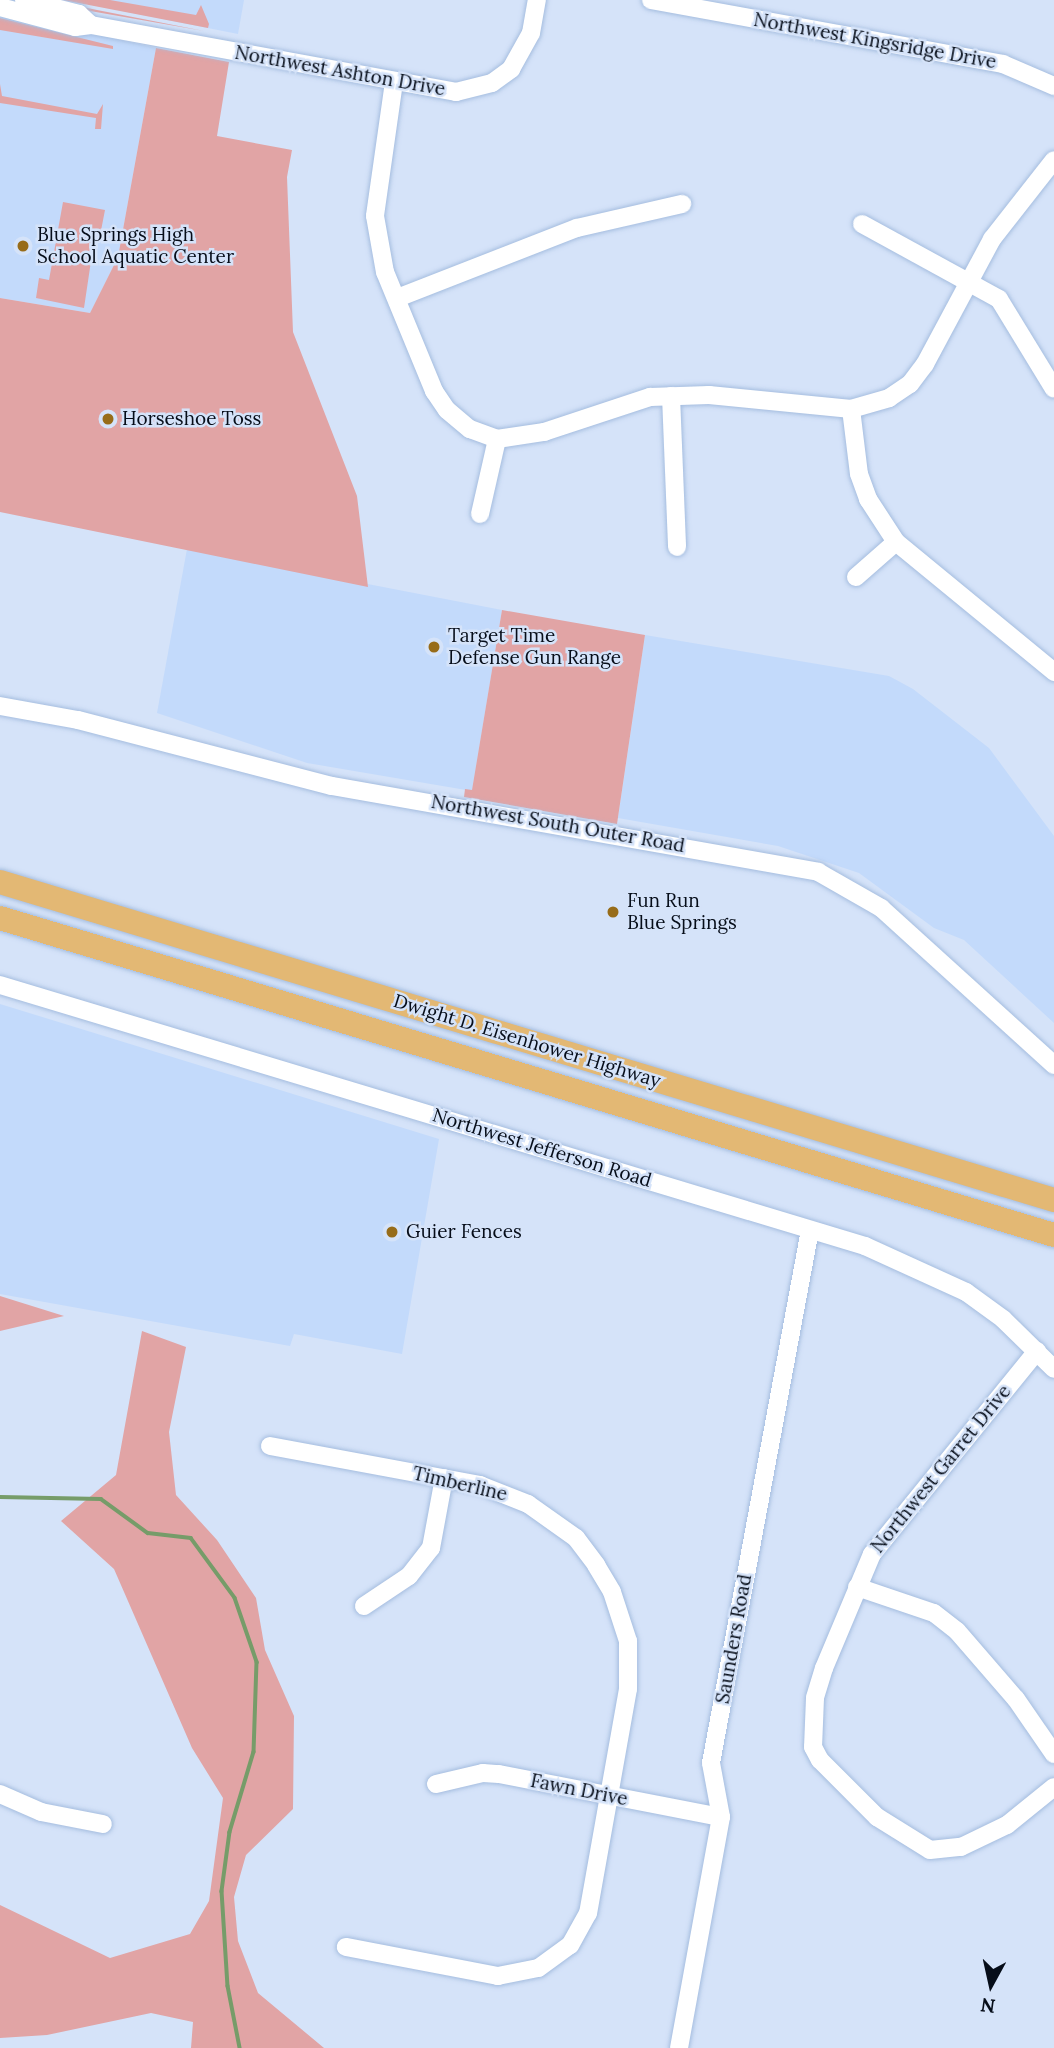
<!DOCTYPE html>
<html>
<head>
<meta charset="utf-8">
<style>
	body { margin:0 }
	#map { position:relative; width:1054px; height:2048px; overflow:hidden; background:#d5e3f9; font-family:Lora,serif }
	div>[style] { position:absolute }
	.built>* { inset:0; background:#c3dafb }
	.green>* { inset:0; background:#e1a4a5 }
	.stream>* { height:3.5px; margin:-1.75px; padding:0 1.75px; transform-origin:1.75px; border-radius:1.75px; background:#769c69 }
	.roads { filter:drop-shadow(0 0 2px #a5bddf) drop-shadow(0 0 2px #a5bddf) }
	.minor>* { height:18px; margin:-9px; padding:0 9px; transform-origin:9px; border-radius:9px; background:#fff }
	.highway>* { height:24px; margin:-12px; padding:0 12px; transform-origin:12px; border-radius:12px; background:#e3b874 }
	.dots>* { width:19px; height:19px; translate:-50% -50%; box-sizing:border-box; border:4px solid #d5e3f9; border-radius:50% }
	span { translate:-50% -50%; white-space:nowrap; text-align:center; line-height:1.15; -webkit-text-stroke:5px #d5e3f9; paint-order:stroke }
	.street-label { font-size:19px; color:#060d19 }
	.poi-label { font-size:19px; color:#060d19 }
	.left { translate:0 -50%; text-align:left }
	.north { position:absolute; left:956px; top:1950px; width:70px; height:70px; -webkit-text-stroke:5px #d5e3f9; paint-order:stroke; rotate:188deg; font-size:19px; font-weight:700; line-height:28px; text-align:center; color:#060d19 }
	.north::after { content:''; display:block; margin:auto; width:24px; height:32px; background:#060d19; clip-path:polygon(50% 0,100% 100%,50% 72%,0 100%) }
</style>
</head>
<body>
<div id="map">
	<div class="built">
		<div style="clip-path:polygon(67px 0,244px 0,238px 34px)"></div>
		<div style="clip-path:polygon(0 13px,156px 48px,118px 257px,90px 313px,0 298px)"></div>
		<div style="clip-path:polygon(187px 549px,502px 610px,472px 791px,307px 763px,157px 713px)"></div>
		<div style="clip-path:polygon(645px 635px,889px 676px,913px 689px,989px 748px,1054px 836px,1054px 1023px,964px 940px,934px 928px,859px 873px,778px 846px,618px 818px)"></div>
		<div style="clip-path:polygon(0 1004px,439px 1139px,402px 1354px,294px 1334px,290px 1346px,0 1294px)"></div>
	</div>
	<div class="green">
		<div style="clip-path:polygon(63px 0,110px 0,196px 15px,201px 5px,209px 24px,208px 28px)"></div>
		<div style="clip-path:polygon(73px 5px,97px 10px,204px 31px,73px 8px)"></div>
		<div style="clip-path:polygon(0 18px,113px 46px,113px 49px,0 30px)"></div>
		<div style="clip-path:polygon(156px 48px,229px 62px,217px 136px,292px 150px,287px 177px,293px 332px,357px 496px,368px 587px,0 512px,0 298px,90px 313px,118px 257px)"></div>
		<div style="clip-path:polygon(0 84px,2px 96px,97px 114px,103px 104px,101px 129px,95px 129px,96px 118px,0 103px)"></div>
		<div style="clip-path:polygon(63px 202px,105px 210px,99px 241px,94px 241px,84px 308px,36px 298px,39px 278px,49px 280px)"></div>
		<div style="clip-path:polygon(502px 610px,645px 635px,617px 824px,464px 797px,465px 789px,472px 790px)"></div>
		<div style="clip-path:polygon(0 1296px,64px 1316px,0 1331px)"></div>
		<div style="clip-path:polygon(142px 1331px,186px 1347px,169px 1432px,176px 1495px,217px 1540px,256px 1598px,265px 1650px,294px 1716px,293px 1809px,246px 1855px,234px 1897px,238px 1941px,258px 1993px,324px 2048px,191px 2048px,193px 2022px,151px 2013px,47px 2035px,0 2038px,0 1905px,110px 1958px,190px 1934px,209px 1901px,223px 1798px,192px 1748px,114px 1569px,61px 1521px,116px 1475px)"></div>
	</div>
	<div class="stream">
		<div style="left:0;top:1497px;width:101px;rotate:1.1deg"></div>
		<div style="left:101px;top:1499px;width:58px;rotate:35.9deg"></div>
		<div style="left:148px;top:1533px;width:43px;rotate:6.6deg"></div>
		<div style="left:191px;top:1538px;width:74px;rotate:53.7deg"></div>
		<div style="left:235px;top:1598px;width:68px;rotate:71deg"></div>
		<div style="left:257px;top:1662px;width:90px;rotate:91.9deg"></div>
		<div style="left:254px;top:1752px;width:84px;rotate:106.7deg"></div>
		<div style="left:230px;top:1832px;width:60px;rotate:97.7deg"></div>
		<div style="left:222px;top:1891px;width:95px;rotate:86.4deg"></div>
		<div style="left:228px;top:1986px;width:63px;rotate:79deg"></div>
	</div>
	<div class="roads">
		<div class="minor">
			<div style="left:24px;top:0;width:57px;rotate:14.3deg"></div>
			<div style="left:79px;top:14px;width:16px;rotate:43deg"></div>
			<div style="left:651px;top:0;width:358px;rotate:10.3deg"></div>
			<div style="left:1003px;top:64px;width:56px;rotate:23.3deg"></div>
			<div style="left:0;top:7px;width:78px;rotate:14.9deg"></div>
			<div style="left:75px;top:27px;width:16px;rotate:-7deg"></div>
			<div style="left:91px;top:25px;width:371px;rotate:10.4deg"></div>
			<div style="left:456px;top:92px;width:37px;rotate:-14deg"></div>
			<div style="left:492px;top:83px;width:24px;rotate:-36deg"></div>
			<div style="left:511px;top:69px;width:41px;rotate:-60.9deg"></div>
			<div style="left:531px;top:33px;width:34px;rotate:-80deg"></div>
			<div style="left:394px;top:82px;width:135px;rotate:98.1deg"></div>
			<div style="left:375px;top:216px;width:57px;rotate:79.9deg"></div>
			<div style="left:385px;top:272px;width:129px;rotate:67.6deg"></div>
			<div style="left:434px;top:391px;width:23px;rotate:56deg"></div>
			<div style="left:447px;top:410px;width:30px;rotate:40deg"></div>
			<div style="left:470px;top:429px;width:29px;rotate:20deg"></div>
			<div style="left:497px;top:439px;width:48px;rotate:-8.5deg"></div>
			<div style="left:544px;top:432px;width:112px;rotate:-18.3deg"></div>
			<div style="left:650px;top:397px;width:59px;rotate:-1.9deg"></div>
			<div style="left:709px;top:395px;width:143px;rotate:5.6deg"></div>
			<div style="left:851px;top:409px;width:40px;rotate:-16deg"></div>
			<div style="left:889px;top:398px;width:25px;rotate:-34deg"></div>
			<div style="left:910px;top:384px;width:25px;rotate:-53deg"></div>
			<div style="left:925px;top:364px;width:142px;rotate:-61.8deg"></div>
			<div style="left:992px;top:239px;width:100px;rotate:-51.9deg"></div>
			<div style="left:862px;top:224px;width:156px;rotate:28.7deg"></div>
			<div style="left:999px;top:299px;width:105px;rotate:58.6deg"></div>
			<div style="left:397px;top:298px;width:193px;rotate:-21.3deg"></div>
			<div style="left:577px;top:228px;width:108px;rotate:-12.9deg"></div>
			<div style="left:671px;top:396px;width:151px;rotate:87.7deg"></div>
			<div style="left:851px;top:409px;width:65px;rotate:83deg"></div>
			<div style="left:859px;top:474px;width:27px;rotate:70deg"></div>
			<div style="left:868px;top:499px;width:51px;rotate:56.9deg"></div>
			<div style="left:896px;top:542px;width:205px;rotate:39.4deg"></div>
			<div style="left:480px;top:514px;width:77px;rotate:-77.2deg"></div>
			<div style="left:856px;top:577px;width:53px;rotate:-41.2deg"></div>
			<div style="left:0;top:706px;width:79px;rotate:10.2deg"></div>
			<div style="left:78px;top:720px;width:262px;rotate:14.6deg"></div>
			<div style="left:332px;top:786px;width:494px;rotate:10deg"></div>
			<div style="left:818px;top:872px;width:73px;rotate:29.7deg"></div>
			<div style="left:881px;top:908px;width:234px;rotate:42.2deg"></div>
			<div style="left:0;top:985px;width:904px;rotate:16.79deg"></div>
			<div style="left:865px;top:1246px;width:111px;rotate:24.5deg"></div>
			<div style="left:966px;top:1292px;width:46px;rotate:36.1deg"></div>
			<div style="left:1003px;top:1319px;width:71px;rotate:44.4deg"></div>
			<div style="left:1037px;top:1351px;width:262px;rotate:129.1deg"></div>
			<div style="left:872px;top:1554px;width:124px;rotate:112.8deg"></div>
			<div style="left:824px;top:1668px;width:31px;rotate:107deg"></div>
			<div style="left:815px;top:1698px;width:49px;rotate:92.3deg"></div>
			<div style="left:813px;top:1747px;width:15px;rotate:62deg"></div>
			<div style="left:820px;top:1760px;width:81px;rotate:45deg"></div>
			<div style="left:877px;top:1817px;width:62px;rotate:31.9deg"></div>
			<div style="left:930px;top:1850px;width:31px;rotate:-6deg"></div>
			<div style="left:961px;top:1847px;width:51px;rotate:-25.6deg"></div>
			<div style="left:1007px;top:1825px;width:60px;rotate:-39deg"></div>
			<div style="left:270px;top:1446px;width:214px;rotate:10.5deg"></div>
			<div style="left:480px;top:1485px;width:52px;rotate:21.6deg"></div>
			<div style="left:528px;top:1504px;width:59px;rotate:35.3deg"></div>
			<div style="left:576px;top:1538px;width:34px;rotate:53deg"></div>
			<div style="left:596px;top:1565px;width:31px;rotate:59deg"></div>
			<div style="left:612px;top:1592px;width:52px;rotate:71.9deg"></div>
			<div style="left:628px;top:1641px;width:48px;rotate:90deg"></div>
			<div style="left:628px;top:1689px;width:228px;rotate:100.1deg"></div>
			<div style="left:588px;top:1913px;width:37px;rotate:119deg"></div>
			<div style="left:570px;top:1945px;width:39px;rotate:144deg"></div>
			<div style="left:538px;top:1968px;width:41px;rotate:168.7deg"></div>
			<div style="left:498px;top:1976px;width:155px;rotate:-169.2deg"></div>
			<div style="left:857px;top:1587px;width:81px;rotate:18.7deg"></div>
			<div style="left:934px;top:1613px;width:29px;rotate:38deg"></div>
			<div style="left:957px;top:1631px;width:90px;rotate:49.1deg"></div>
			<div style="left:1016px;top:1699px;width:67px;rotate:55.4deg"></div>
			<div style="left:364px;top:1606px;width:54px;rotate:-33.7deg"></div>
			<div style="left:409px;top:1576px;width:36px;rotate:-52deg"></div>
			<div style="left:431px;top:1548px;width:71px;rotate:-79.5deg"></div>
			<div style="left:436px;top:1784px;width:48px;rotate:-13.2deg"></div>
			<div style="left:483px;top:1773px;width:16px;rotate:4deg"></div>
			<div style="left:499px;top:1774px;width:226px;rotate:11deg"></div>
			<div style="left:0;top:1794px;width:45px;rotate:23.7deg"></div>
			<div style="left:41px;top:1812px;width:63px;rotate:11deg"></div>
			<div style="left:679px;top:2048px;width:235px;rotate:-79.7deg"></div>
			<div style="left:721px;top:1817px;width:55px;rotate:-100.5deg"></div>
			<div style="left:711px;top:1763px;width:542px;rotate:-79.48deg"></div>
		</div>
		<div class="highway">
			<div style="left:0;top:882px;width:1101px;rotate:16.79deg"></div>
			<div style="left:0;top:918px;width:1101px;rotate:16.74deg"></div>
		</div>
	</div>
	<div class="dots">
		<div style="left:23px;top:246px;background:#976c19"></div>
		<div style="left:108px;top:419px;background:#976c19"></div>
		<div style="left:434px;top:647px;background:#976c19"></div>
		<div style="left:613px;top:912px;background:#976c19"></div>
		<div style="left:392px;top:1232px;background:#976c19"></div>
	</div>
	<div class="street-label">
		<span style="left:875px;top:41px;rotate:10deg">Northwest Kingsridge Drive</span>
		<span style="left:340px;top:71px;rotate:10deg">Northwest Ashton Drive</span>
		<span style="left:558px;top:824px;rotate:10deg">Northwest South Outer Road</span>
		<span style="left:527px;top:1041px;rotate:17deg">Dwight D. Eisenhower Highway</span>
		<span style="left:542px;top:1148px;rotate:17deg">Northwest Jefferson Road</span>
		<span style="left:941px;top:1469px;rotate:-51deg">Northwest Garret Drive</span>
		<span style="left:460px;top:1484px;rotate:13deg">Timberline</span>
		<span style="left:734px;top:1639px;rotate:-80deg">Saunders Road</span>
		<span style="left:579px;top:1790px;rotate:11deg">Fawn Drive</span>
	</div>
	<div class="poi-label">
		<span class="left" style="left:37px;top:246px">Blue Springs High<br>School Aquatic Center</span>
		<span class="left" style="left:122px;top:419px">Horseshoe Toss</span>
		<span class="left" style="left:448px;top:647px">Target Time<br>Defense Gun Range</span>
		<span class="left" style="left:627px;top:912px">Fun Run<br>Blue Springs</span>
		<span class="left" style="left:406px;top:1232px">Guier Fences</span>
	</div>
	<div class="north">N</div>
</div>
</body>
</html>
